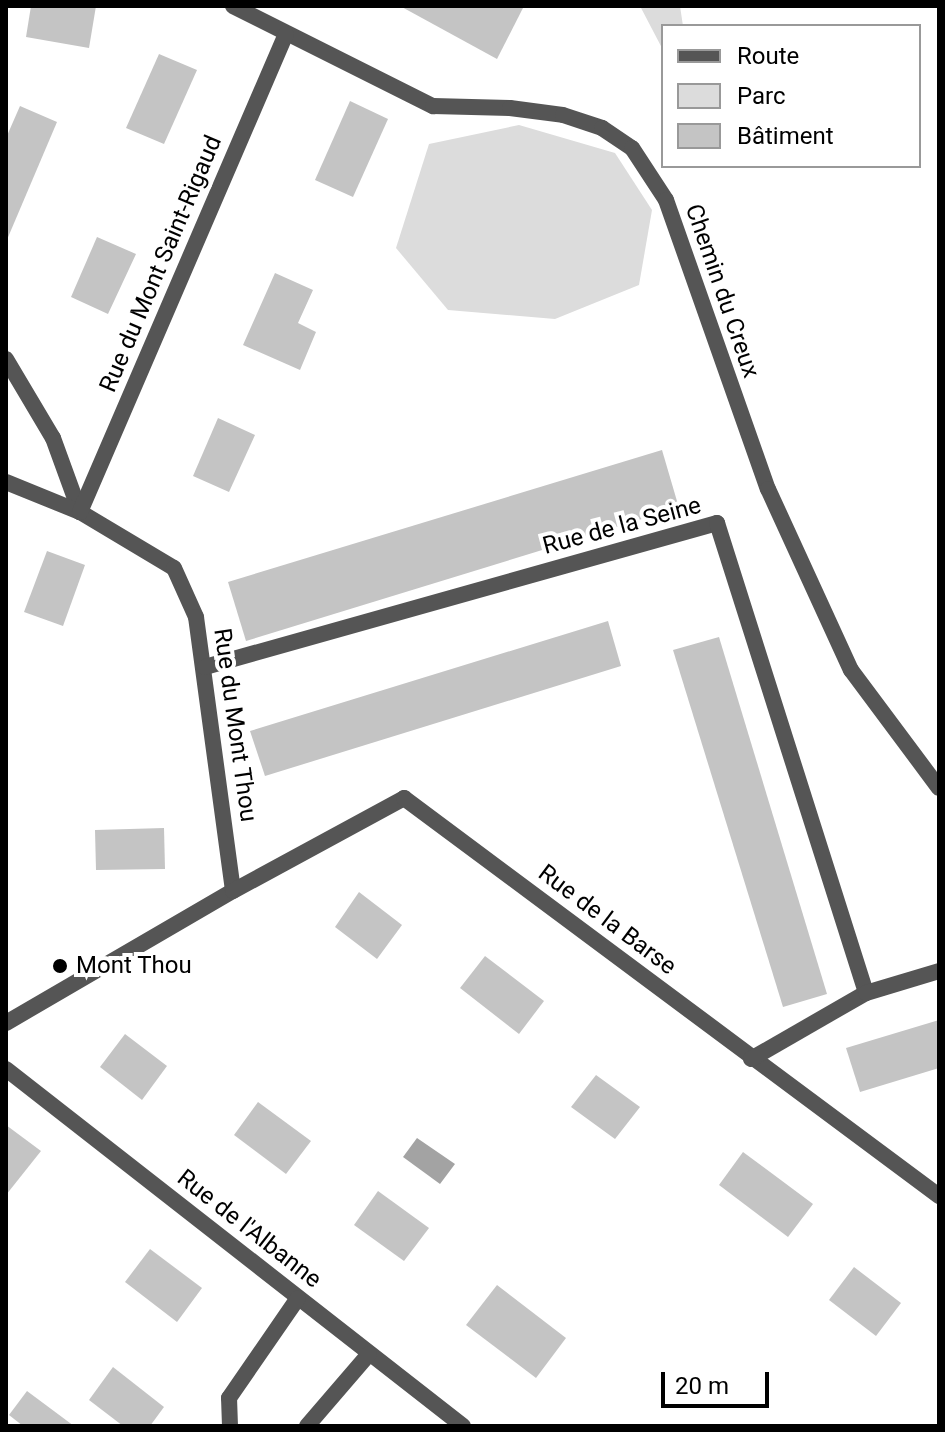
<!DOCTYPE html>
<html>
<head>
<meta charset="utf-8">
<style>
	body { margin:0 }
	#map { position:relative; width:945px; height:1432px; overflow:hidden; background:#fff; font-family:Roboto,sans-serif }
	div>[style] { position:absolute }
	.green>* { inset:0; background:#dcdcdc }
	.water>* { inset:0; background:#a3a3a3 }
	.building>* { inset:0; background:#c4c4c4 }
	.minor>* { height:16px; margin:-8px; padding:0 8px; transform-origin:8px; border-radius:8px; background:#555 }
	.dots>* { width:22px; height:22px; translate:-50% -50%; box-sizing:border-box; border:4px solid #fff; border-radius:50% }
	span { translate:-50% -50%; white-space:nowrap; text-align:center; line-height:1.15; -webkit-text-stroke:8px #fff; paint-order:stroke }
	.street-label { font-size:24px; color:#000 }
	.poi-label { font-size:24px; color:#000 }
	.left { translate:0 -50%; text-align:left }
	.frame { position:absolute; inset:0; border:8px solid #000; pointer-events:none }
	.legend { position:absolute; left:661px; top:24px; width:260px; height:144px; box-sizing:border-box; background:#fff; border:2px solid #999; margin:0; padding:10px 14px; list-style:none; font-size:24px; color:#000 }
	.legend li { display:flex; align-items:center; gap:16px; height:40px }
	.legend b { width:40px; border:2px solid #999 }
	.scale { position:absolute; left:661px; top:1372px; width:108px; height:36px; box-sizing:border-box; border:4px solid #000; border-top:0; padding-left:10px; font-size:24px; line-height:28px; white-space:nowrap; color:#000; -webkit-text-stroke:6px #fff; paint-order:stroke }
</style>
</head>
<body>
<div id="map">
	<div class="green">
		<div style="clip-path:polygon(640px 6px,680px 6px,683px 26px,663px 26px,663px 50px)"></div>
		<div style="clip-path:polygon(519px 125px,615px 153px,652px 210px,639px 285px,555px 319px,448px 310px,396px 248px,429px 144px)"></div>
	</div>
	<div class="water">
		<div style="clip-path:polygon(417px 1138px,455px 1164px,440px 1184px,403px 1157px)"></div>
	</div>
	<div class="building">
		<div style="clip-path:polygon(31px 6px,96px 6px,89px 48px,26px 37px)"></div>
		<div style="clip-path:polygon(400px 6px,524px 6px,497px 59px)"></div>
		<div style="clip-path:polygon(159px 54px,197px 70px,164px 144px,126px 128px)"></div>
		<div style="clip-path:polygon(350px 101px,388px 119px,353px 197px,315px 180px)"></div>
		<div style="clip-path:polygon(20px 106px,57px 122px,6px 242px,6px 138px)"></div>
		<div style="clip-path:polygon(97px 237px,136px 254px,108px 314px,71px 297px)"></div>
		<div style="clip-path:polygon(275px 273px,313px 290px,298px 323px,316px 332px,300px 370px,243px 345px)"></div>
		<div style="clip-path:polygon(218px 418px,255px 435px,229px 492px,193px 476px)"></div>
		<div style="clip-path:polygon(662px 450px,679px 508px,246px 641px,228px 582px)"></div>
		<div style="clip-path:polygon(47px 551px,85px 565px,63px 626px,24px 612px)"></div>
		<div style="clip-path:polygon(608px 621px,621px 666px,265px 776px,250px 731px)"></div>
		<div style="clip-path:polygon(719px 637px,827px 994px,783px 1007px,673px 650px)"></div>
		<div style="clip-path:polygon(164px 828px,165px 869px,96px 870px,95px 830px)"></div>
		<div style="clip-path:polygon(359px 892px,402px 925px,377px 959px,335px 927px)"></div>
		<div style="clip-path:polygon(485px 956px,544px 1001px,519px 1034px,460px 988px)"></div>
		<div style="clip-path:polygon(939px 1020px,939px 1068px,860px 1092px,846px 1048px)"></div>
		<div style="clip-path:polygon(125px 1034px,167px 1066px,142px 1100px,100px 1067px)"></div>
		<div style="clip-path:polygon(596px 1075px,640px 1107px,615px 1139px,571px 1107px)"></div>
		<div style="clip-path:polygon(258px 1102px,311px 1141px,286px 1174px,234px 1135px)"></div>
		<div style="clip-path:polygon(6px 1125px,41px 1151px,6px 1195px)"></div>
		<div style="clip-path:polygon(743px 1152px,813px 1204px,788px 1237px,719px 1185px)"></div>
		<div style="clip-path:polygon(378px 1191px,429px 1228px,404px 1261px,354px 1225px)"></div>
		<div style="clip-path:polygon(150px 1249px,202px 1288px,177px 1322px,125px 1282px)"></div>
		<div style="clip-path:polygon(854px 1267px,901px 1303px,876px 1336px,829px 1300px)"></div>
		<div style="clip-path:polygon(497px 1285px,566px 1338px,536px 1378px,466px 1325px)"></div>
		<div style="clip-path:polygon(113px 1367px,164px 1407px,150px 1426px,123px 1426px,89px 1400px)"></div>
		<div style="clip-path:polygon(27px 1391px,74px 1426px,23px 1426px,9px 1415px)"></div>
	</div>
	<div class="minor">
		<div style="left:233px;top:6px;width:224px;rotate:26.6deg"></div>
		<div style="left:433px;top:106px;width:77px;rotate:1.5deg"></div>
		<div style="left:510px;top:108px;width:53px;rotate:7.5deg"></div>
		<div style="left:563px;top:115px;width:41px;rotate:18.4deg"></div>
		<div style="left:602px;top:128px;width:36px;rotate:34deg"></div>
		<div style="left:632px;top:148px;width:62px;rotate:56.8deg"></div>
		<div style="left:666px;top:200px;width:306px;rotate:70.6deg"></div>
		<div style="left:768px;top:489px;width:199px;rotate:65.4deg"></div>
		<div style="left:851px;top:670px;width:147px;rotate:53.3deg"></div>
		<div style="left:6px;top:359px;width:92px;rotate:59.3deg"></div>
		<div style="left:53px;top:438px;width:79px;rotate:70deg"></div>
		<div style="left:6px;top:482px;width:80px;rotate:22.1deg"></div>
		<div style="left:80px;top:512px;width:109px;rotate:30.8deg"></div>
		<div style="left:174px;top:568px;width:54px;rotate:65.8deg"></div>
		<div style="left:196px;top:617px;width:276px;rotate:82.3deg"></div>
		<div style="left:80px;top:512px;width:520px;rotate:-66.69deg"></div>
		<div style="left:205px;top:667px;width:532px;rotate:-15.71deg"></div>
		<div style="left:717px;top:523px;width:493px;rotate:72.4deg"></div>
		<div style="left:6px;top:1023px;width:263px;rotate:-30.2deg"></div>
		<div style="left:233px;top:891px;width:195px;rotate:-28.5deg"></div>
		<div style="left:404px;top:798px;width:667px;rotate:36.65deg"></div>
		<div style="left:751px;top:1059px;width:133px;rotate:-29.9deg"></div>
		<div style="left:866px;top:993px;width:76px;rotate:-16.8deg"></div>
		<div style="left:6px;top:1069px;width:580px;rotate:38deg"></div>
		<div style="left:230px;top:1426px;width:28px;rotate:-92deg"></div>
		<div style="left:229px;top:1398px;width:121px;rotate:-55.4deg"></div>
		<div style="left:307px;top:1426px;width:95px;rotate:-49.3deg"></div>
	</div>
	<div class="dots">
		<div style="left:60px;top:966px;background:#000"></div>
	</div>
	<div class="street-label">
		<span style="left:161px;top:264px;rotate:-67deg">Rue du Mont Saint-Rigaud</span>
		<span style="left:722px;top:291px;rotate:71deg">Chemin du Creux</span>
		<span style="left:622px;top:526px;rotate:-15deg">Rue de la Seine</span>
		<span style="left:235px;top:725px;rotate:82deg">Rue du Mont Thou</span>
		<span style="left:607px;top:920px;rotate:37deg">Rue de la Barse</span>
		<span style="left:249px;top:1229px;rotate:38deg">Rue de l'Albanne</span>
	</div>
	<div class="poi-label">
		<span class="left" style="left:76px;top:966px">Mont Thou</span>
	</div>
	<div class="frame"></div>
	<ul class="legend">
	<li><b style="height:10px;background:#555"></b>Route</li>
	<li><b style="height:22px;background:#dcdcdc"></b>Parc</li>
	<li><b style="height:22px;background:#c4c4c4"></b>Bâtiment</li>
	</ul>
	<div class="scale">20 m</div>
</div>
</body>
</html>
